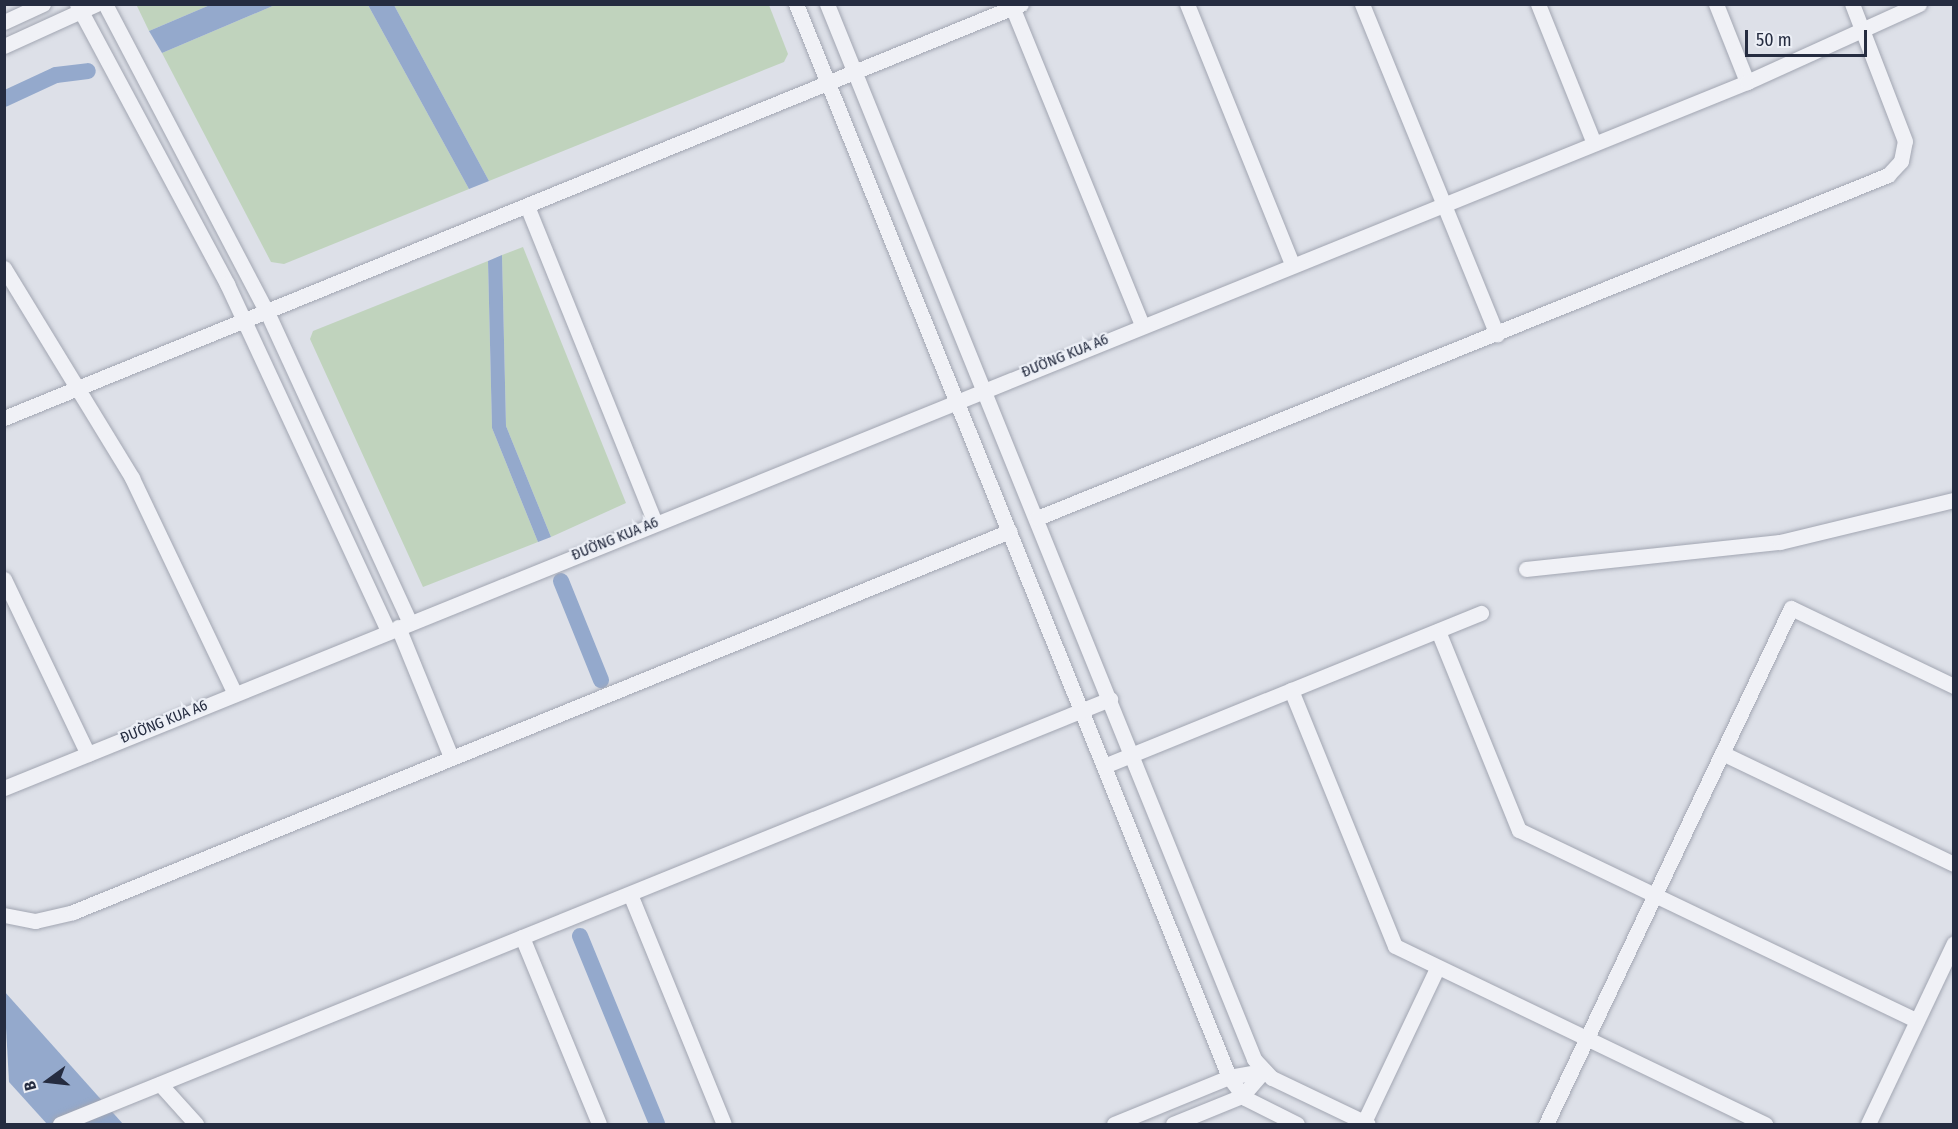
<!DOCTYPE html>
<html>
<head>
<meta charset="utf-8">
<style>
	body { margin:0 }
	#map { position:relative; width:1958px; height:1129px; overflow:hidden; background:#dde0e8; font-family:"Fira Sans Condensed",sans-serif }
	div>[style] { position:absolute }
	.green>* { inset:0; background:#c0d3bd }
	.water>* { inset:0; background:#94a9cc }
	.canal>* { height:16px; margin:-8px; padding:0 8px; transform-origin:8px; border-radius:8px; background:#94a9cc }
	.roads { filter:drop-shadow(0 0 2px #a2a6b2) drop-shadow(0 0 2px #a2a6b2) }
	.street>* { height:15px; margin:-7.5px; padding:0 7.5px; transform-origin:7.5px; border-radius:7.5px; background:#f0f1f6 }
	span { translate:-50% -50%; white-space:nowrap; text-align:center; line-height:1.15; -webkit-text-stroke:4.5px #eceff6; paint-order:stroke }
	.street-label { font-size:15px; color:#252c40 }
	.frame { position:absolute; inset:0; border:6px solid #252c40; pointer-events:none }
	.north { position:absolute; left:18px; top:1051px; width:60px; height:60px; -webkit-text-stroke:4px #eceff6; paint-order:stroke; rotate:255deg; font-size:16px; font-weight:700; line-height:24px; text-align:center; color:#252c40 }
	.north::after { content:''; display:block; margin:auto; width:21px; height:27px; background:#252c40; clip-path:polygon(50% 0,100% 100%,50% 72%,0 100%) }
	.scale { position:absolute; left:1745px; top:30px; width:122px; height:27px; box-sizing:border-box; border:3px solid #252c40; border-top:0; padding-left:8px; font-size:18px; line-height:21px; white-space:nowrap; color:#252c40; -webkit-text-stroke:4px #eceff6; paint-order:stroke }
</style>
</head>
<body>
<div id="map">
	<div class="green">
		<div style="clip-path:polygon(136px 4px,210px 4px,210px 5px,149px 31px)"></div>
		<div style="clip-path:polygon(275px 5px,368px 5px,469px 189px,284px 264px,271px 262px,162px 53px)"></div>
		<div style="clip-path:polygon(394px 5px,769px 5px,788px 54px,784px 62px,489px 181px)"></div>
		<div style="clip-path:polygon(523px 247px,626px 503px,551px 537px,506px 426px,502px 255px)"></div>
		<div style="clip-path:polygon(488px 261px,492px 428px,538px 542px,423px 587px,310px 339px,313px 331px)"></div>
	</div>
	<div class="water">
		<div style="clip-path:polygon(210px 5px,275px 5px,162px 53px,149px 31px)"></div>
		<div style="clip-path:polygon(368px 5px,394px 5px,489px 181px,469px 189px)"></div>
		<div style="clip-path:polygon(502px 255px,506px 426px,551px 537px,538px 542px,492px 428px,488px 261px)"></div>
		<div style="clip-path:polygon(4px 991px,123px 1124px,47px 1124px,9px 1082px)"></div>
	</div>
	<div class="canal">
		<div style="left:4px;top:99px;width:57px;rotate:-24.8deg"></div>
		<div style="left:56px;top:75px;width:32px;rotate:-7deg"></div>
		<div style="left:561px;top:581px;width:107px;rotate:68deg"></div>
		<div style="left:580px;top:936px;width:203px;rotate:67.7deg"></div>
	</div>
	<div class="roads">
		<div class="street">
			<div style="left:77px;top:4px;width:318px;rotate:61.8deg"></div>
			<div style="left:227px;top:284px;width:383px;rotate:65.1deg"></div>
			<div style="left:105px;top:4px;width:348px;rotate:62.3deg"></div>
			<div style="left:267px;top:312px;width:342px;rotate:65.3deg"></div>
			<div style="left:796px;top:4px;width:1157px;rotate:68.02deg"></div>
			<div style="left:1229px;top:1077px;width:26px;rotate:53deg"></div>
			<div style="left:1245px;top:1098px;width:58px;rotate:26.6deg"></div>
			<div style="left:827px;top:4px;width:1138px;rotate:67.96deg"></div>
			<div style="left:1254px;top:1059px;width:26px;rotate:47deg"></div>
			<div style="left:1272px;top:1078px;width:106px;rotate:25.6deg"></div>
			<div style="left:1011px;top:4px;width:347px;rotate:67.8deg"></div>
			<div style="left:1187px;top:4px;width:280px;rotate:68deg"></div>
			<div style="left:1362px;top:4px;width:357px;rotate:67.8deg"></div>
			<div style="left:1538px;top:4px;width:150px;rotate:68.1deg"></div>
			<div style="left:1716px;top:4px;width:84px;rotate:68.3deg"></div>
			<div style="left:4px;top:22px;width:43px;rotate:-24.8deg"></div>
			<div style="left:4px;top:46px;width:101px;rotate:-24.5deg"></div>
			<div style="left:527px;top:206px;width:342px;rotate:68deg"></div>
			<div style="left:4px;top:268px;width:246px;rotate:58.6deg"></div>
			<div style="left:132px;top:478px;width:239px;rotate:64.5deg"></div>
			<div style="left:4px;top:418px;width:1098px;rotate:-22.15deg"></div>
			<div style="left:1037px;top:518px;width:918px;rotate:-21.95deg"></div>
			<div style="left:1888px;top:175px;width:19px;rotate:-47deg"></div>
			<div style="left:1901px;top:161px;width:20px;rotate:-79deg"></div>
			<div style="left:1905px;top:141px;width:147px;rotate:-111.1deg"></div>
			<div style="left:1526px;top:569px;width:255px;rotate:-6.1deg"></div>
			<div style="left:1780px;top:542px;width:179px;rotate:-13.6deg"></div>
			<div style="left:4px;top:579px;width:194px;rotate:64.4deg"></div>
			<div style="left:398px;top:627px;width:140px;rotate:67.8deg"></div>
			<div style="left:1438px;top:631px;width:215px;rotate:67.9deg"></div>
			<div style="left:1519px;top:830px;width:441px;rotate:25.6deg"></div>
			<div style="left:1291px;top:690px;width:276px;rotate:67.9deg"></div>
			<div style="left:1395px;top:946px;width:411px;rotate:25.7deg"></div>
			<div style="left:1722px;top:753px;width:257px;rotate:25.6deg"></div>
			<div style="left:1104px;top:766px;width:407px;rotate:-22.1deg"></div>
			<div style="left:4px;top:788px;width:1881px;rotate:-22.05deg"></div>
			<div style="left:1747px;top:82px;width:189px;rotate:-24.4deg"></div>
			<div style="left:630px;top:894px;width:248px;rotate:67.8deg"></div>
			<div style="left:4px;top:915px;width:32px;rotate:11deg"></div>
			<div style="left:35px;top:921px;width:39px;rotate:-13deg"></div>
			<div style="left:73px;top:912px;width:1011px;rotate:-22.13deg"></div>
			<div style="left:522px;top:937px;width:202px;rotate:67.6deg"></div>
			<div style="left:160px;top:1084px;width:54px;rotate:48deg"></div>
			<div style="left:1364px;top:1122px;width:170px;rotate:-64.6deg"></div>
			<div style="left:60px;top:1124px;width:1133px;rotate:-22.04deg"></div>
			<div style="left:1114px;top:1124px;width:124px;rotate:-22.2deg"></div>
			<div style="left:1229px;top:1077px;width:36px;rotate:-10deg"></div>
			<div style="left:1173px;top:1124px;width:74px;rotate:-22.1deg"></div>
			<div style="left:1242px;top:1096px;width:33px;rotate:-49deg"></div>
			<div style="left:1546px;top:1124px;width:571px;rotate:-64.6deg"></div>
			<div style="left:1791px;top:608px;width:181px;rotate:25.6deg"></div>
			<div style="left:1868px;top:1124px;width:200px;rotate:-64.6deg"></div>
		</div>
	</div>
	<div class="street-label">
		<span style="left:1065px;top:356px;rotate:-22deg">ĐƯỜNG KUA A6</span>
		<span style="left:615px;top:539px;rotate:-22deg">ĐƯỜNG KUA A6</span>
		<span style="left:164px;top:722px;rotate:-22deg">ĐƯỜNG KUA A6</span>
	</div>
	<div class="frame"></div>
	<div class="north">B</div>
	<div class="scale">50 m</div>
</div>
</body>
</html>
